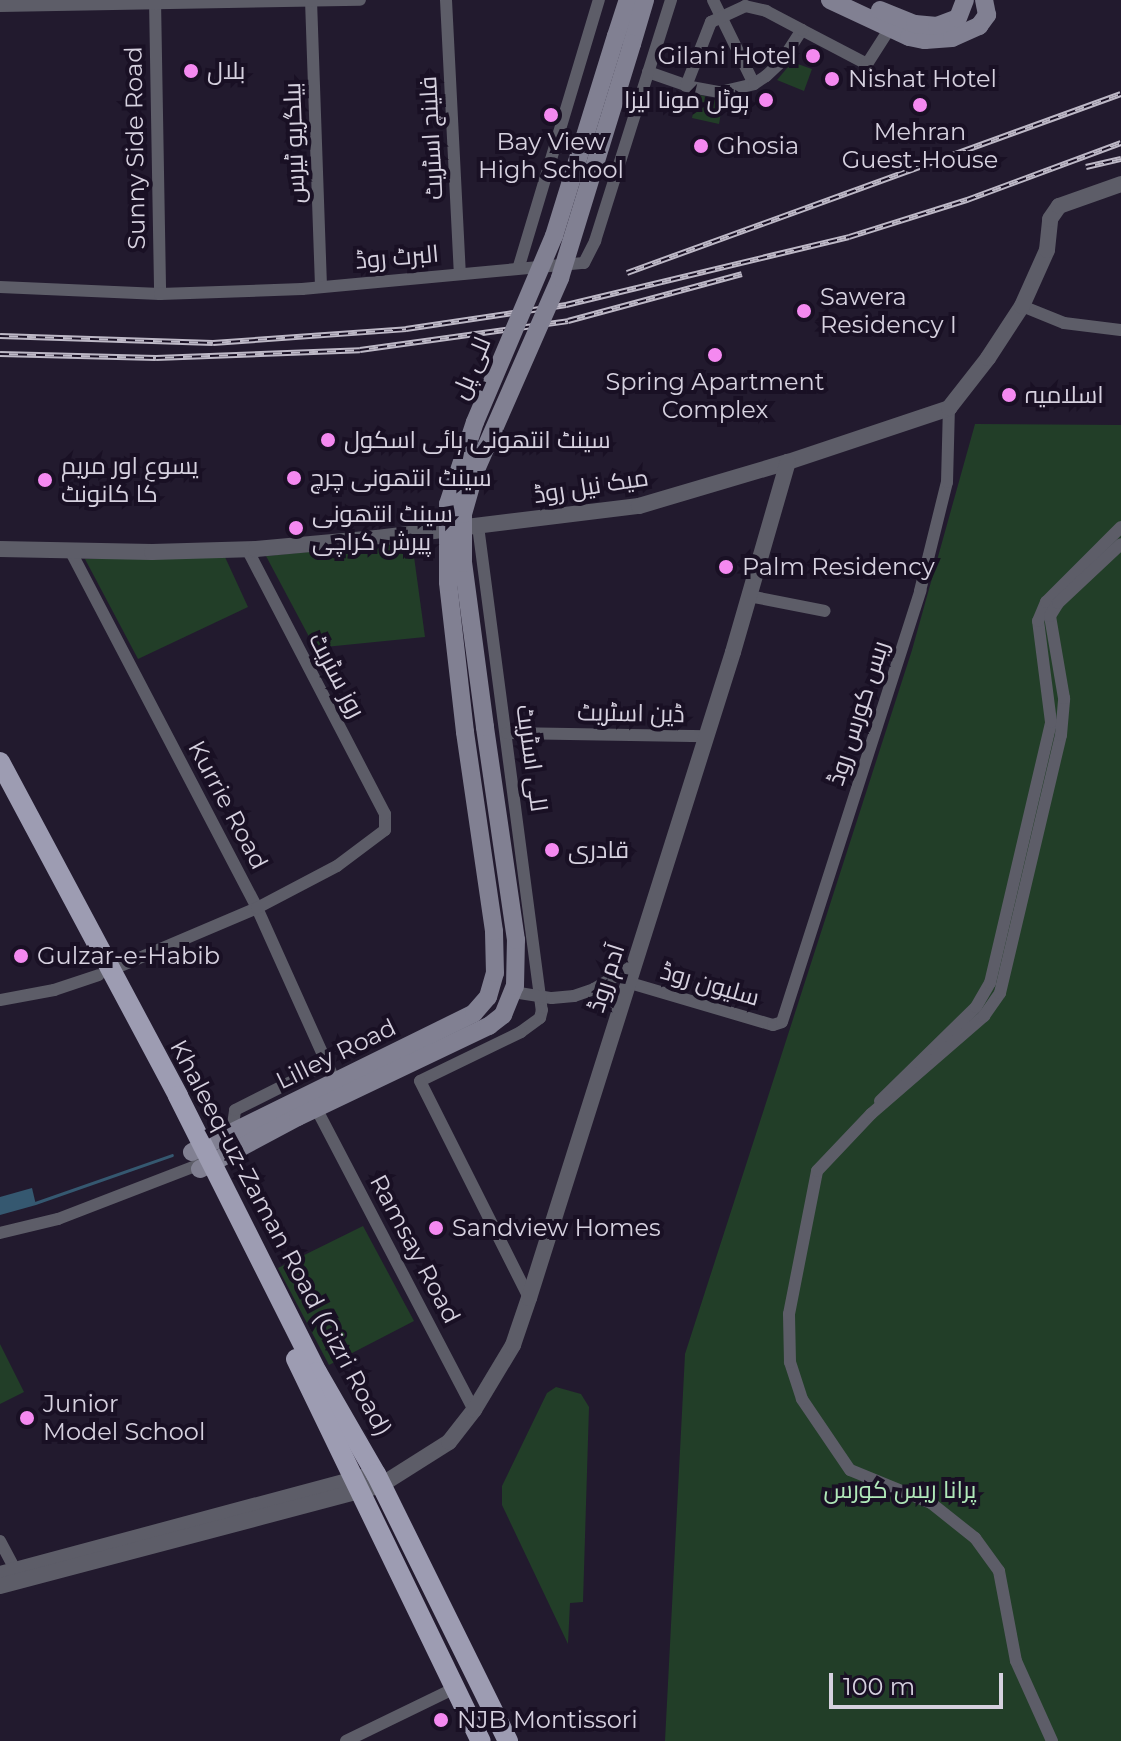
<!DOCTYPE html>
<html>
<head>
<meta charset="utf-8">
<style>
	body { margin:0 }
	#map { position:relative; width:1121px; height:1741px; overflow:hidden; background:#221a2e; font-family:Montserrat,Cairo,sans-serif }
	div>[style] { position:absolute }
	.green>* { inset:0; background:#223e28 }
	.water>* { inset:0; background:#355870 }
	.stream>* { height:3px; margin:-1.5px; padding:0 1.5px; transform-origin:1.5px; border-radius:1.5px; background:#355870 }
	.minor>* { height:12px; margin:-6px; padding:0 6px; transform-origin:6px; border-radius:6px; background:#5d5d68 }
	.tertiary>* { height:16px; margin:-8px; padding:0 8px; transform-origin:8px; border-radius:8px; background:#5d5d68 }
	.secondary>* { height:18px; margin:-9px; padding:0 9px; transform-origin:9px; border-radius:9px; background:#818092 }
	.primary>* { height:20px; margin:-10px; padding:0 10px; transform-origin:10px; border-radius:10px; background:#9d9cb2 }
	.rail>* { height:6px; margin-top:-3px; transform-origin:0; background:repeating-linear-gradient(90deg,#191024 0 9px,#bdb8c6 0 18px); box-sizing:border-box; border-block:2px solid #bdb8c6 }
	.secondary-bridge>* { height:18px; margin:-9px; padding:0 9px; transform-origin:9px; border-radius:9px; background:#818092 }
	.dots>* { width:22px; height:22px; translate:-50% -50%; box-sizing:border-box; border:4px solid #191024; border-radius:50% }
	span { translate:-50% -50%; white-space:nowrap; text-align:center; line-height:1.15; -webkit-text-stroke:8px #191024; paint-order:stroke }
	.poi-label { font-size:24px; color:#d6d1df }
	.right { translate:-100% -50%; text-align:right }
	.left { translate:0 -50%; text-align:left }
	.street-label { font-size:24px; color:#d6d1df }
	.park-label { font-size:24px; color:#b0e9b9 }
	.scale { position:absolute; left:829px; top:1673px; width:174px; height:36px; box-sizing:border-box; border:4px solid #d6d1df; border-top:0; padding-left:10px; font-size:24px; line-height:28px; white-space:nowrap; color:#d6d1df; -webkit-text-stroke:6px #191024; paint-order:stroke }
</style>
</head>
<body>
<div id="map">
	<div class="green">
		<div style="clip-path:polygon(792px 62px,812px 69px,804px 91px,777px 80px)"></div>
		<div style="clip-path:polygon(697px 94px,723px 102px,719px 124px,692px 118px)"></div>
		<div style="clip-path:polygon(975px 424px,1121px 425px,1121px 1741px,665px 1741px,685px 1354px,912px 650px)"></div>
		<div style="clip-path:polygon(412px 542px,425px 637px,315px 648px,266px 556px)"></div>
		<div style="clip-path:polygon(225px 557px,248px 607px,138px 659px,85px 559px)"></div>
		<div style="clip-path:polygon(363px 1226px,414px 1321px,329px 1365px,278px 1268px)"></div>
		<div style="clip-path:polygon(0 1344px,24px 1392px,0 1404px)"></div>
		<div style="clip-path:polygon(556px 1387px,581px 1394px,589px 1407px,583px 1602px,570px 1603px,568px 1644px,502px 1505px,502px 1486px,547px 1393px)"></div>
	</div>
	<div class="water">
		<div style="clip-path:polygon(32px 1188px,36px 1205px,0 1215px,0 1197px)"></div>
	</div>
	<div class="stream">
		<div style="left:35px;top:1203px;width:145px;rotate:-19.3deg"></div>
	</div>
	<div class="minor">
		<div style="left:155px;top:0;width:294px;rotate:89deg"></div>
		<div style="left:311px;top:0;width:285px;rotate:88deg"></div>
		<div style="left:446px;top:0;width:274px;rotate:87.1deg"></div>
		<div style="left:713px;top:0;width:93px;rotate:64deg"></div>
		<div style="left:0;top:6px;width:360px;rotate:-1deg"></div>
		<div style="left:648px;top:72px;width:46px;rotate:19.2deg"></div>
		<div style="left:691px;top:87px;width:29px;rotate:10deg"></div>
		<div style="left:720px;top:92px;width:35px;rotate:-13deg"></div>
		<div style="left:754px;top:84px;width:14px;rotate:-34deg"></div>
		<div style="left:766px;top:76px;width:21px;rotate:-43deg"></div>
		<div style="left:781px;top:62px;width:38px;rotate:-57deg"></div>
		<div style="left:802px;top:30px;width:73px;rotate:27.6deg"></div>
		<div style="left:867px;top:64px;width:43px;rotate:-57.4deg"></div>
		<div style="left:686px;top:86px;width:69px;rotate:-68.7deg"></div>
		<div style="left:711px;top:22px;width:38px;rotate:-25deg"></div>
		<div style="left:745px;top:6px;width:22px;rotate:13deg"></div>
		<div style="left:766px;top:11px;width:41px;rotate:27.8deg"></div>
		<div style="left:519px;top:266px;width:278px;rotate:-73.3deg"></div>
		<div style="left:0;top:287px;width:160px;rotate:2.5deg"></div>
		<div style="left:160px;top:294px;width:142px;rotate:-2deg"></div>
		<div style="left:302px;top:289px;width:283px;rotate:-5.3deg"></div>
		<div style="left:584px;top:263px;width:25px;rotate:-63deg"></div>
		<div style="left:595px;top:241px;width:253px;rotate:-72.5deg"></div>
		<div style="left:1022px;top:306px;width:45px;rotate:22deg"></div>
		<div style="left:1064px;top:323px;width:57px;rotate:7deg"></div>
		<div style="left:478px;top:526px;width:488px;rotate:82.5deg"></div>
		<div style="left:542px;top:1010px;width:8px;rotate:104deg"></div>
		<div style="left:540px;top:1018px;width:24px;rotate:144deg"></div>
		<div style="left:521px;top:1032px;width:112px;rotate:154.1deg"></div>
		<div style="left:420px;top:1081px;width:243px;rotate:63.3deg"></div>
		<div style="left:71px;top:552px;width:402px;rotate:62.4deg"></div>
		<div style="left:257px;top:908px;width:193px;rotate:65.8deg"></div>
		<div style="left:749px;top:596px;width:77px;rotate:11.2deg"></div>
		<div style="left:507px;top:733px;width:200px;rotate:0.9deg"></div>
		<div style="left:111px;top:970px;width:159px;rotate:-23deg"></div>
		<div style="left:257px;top:908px;width:90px;rotate:-27.7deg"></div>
		<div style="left:337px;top:866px;width:60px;rotate:-36.9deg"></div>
		<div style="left:385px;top:830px;width:16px;rotate:-90deg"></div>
		<div style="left:385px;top:814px;width:299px;rotate:-117.5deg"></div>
		<div style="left:630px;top:983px;width:149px;rotate:16.4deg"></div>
		<div style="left:773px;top:1025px;width:9px;rotate:-18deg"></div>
		<div style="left:782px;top:1022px;width:453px;rotate:-72.2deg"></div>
		<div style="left:920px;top:591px;width:112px;rotate:-76.1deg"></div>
		<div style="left:947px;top:482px;width:74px;rotate:-88.5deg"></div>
		<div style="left:594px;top:989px;width:32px;rotate:34deg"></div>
		<div style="left:513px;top:992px;width:39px;rotate:9deg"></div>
		<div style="left:552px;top:998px;width:22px;rotate:-5deg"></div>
		<div style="left:574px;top:996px;width:21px;rotate:-19deg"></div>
		<div style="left:594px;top:989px;width:49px;rotate:-30.8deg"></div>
		<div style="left:0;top:1000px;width:55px;rotate:-10.5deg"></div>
		<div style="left:54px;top:990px;width:47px;rotate:-18.4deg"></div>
		<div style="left:880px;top:1101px;width:134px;rotate:-44.4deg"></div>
		<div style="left:976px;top:1007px;width:28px;rotate:-60deg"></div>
		<div style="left:990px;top:983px;width:268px;rotate:-76.8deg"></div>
		<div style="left:1051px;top:722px;width:102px;rotate:-97.3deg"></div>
		<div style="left:1038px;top:621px;width:21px;rotate:-67deg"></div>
		<div style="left:1046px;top:602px;width:106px;rotate:-45deg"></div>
		<div style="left:316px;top:1108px;width:341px;rotate:62.4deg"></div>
		<div style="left:232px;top:1132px;width:22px;rotate:-82deg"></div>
		<div style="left:235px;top:1110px;width:103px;rotate:-26.6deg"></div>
		<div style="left:0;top:1233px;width:60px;rotate:-13.6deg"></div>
		<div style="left:58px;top:1219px;width:150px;rotate:-21.1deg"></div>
		<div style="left:0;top:1541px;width:32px;rotate:62deg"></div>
		<div style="left:346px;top:1741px;width:121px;rotate:-25.9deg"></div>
		<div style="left:1052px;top:1741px;width:88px;rotate:-114.2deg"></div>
		<div style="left:1016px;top:1661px;width:92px;rotate:-100.7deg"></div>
		<div style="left:999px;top:1571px;width:41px;rotate:-126deg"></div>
		<div style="left:975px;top:1538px;width:56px;rotate:-141.5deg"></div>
		<div style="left:931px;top:1503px;width:87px;rotate:-157.8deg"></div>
		<div style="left:850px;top:1470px;width:86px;rotate:-124.1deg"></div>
		<div style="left:802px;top:1399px;width:39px;rotate:-108deg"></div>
		<div style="left:790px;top:1362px;width:48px;rotate:-91.2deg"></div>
		<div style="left:789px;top:1314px;width:146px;rotate:-78.9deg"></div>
		<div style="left:817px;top:1171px;width:79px;rotate:-46.5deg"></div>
		<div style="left:871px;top:1114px;width:150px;rotate:-40.9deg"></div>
		<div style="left:984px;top:1016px;width:28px;rotate:-55deg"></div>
		<div style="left:1000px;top:993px;width:265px;rotate:-76.7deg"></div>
		<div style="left:1061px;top:735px;width:37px;rotate:-85deg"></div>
		<div style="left:1064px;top:698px;width:83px;rotate:-99.7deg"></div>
		<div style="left:1050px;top:616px;width:15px;rotate:-58deg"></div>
		<div style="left:1058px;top:603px;width:86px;rotate:-43.1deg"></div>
	</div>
	<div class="tertiary">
		<div style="left:0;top:549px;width:152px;rotate:1.1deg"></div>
		<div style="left:152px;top:552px;width:104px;rotate:-1.7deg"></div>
		<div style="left:256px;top:549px;width:121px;rotate:-5.2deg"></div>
		<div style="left:377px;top:538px;width:264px;rotate:-7deg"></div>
		<div style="left:639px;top:506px;width:155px;rotate:-16.5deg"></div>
		<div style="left:788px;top:462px;width:170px;rotate:-18.5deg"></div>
		<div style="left:949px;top:408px;width:63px;rotate:-52deg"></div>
		<div style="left:988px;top:358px;width:62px;rotate:-56.8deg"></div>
		<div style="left:1022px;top:306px;width:61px;rotate:-65.9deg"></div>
		<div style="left:1047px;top:250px;width:31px;rotate:-84deg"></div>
		<div style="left:1050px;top:219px;width:16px;rotate:-55deg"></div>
		<div style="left:1059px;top:206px;width:66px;rotate:-19.5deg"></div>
		<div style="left:0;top:1574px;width:379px;rotate:-15deg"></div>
		<div style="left:0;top:1586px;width:394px;rotate:-14.8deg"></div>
		<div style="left:381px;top:1485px;width:80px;rotate:-32.3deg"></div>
		<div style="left:449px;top:1442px;width:41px;rotate:-52deg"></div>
		<div style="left:474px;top:1410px;width:76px;rotate:-59deg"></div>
		<div style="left:513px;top:1345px;width:50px;rotate:-71.2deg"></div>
		<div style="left:529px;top:1298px;width:677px;rotate:-72.47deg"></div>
		<div style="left:733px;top:652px;width:198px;rotate:-73.9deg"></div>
	</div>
	<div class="secondary">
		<div style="left:830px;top:0;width:87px;rotate:25.1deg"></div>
		<div style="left:909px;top:37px;width:16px;rotate:11deg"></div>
		<div style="left:925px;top:40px;width:27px;rotate:-4deg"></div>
		<div style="left:952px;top:38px;width:30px;rotate:-24deg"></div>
		<div style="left:979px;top:26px;width:14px;rotate:-54deg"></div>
		<div style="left:987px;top:15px;width:15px;rotate:-101deg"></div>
		<div style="left:880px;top:10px;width:38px;rotate:22deg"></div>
		<div style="left:915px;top:24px;width:22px;rotate:5deg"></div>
		<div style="left:937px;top:26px;width:22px;rotate:-21deg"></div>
		<div style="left:958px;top:18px;width:19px;rotate:-69deg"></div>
		<div style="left:616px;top:36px;width:38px;rotate:-72deg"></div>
		<div style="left:632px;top:44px;width:46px;rotate:-73.5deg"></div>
		<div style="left:192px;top:1152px;width:314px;rotate:-26.2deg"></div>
		<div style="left:474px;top:1013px;width:21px;rotate:-49deg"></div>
		<div style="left:488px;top:997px;width:25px;rotate:-74deg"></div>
		<div style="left:495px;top:973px;width:42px;rotate:-91.4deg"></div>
		<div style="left:494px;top:931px;width:201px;rotate:-98.3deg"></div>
		<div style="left:200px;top:1169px;width:111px;rotate:-28deg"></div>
		<div style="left:298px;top:1117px;width:212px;rotate:-25.5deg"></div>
		<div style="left:489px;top:1026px;width:18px;rotate:-38deg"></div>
		<div style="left:503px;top:1015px;width:31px;rotate:-68deg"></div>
		<div style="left:515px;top:986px;width:46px;rotate:-88.8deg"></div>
		<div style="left:516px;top:940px;width:215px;rotate:-98.3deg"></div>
	</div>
	<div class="primary">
		<div style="left:0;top:762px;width:378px;rotate:61.9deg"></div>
		<div style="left:178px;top:1096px;width:309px;rotate:63.3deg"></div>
		<div style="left:317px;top:1372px;width:118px;rotate:60deg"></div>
		<div style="left:376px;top:1474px;width:298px;rotate:63.7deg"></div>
		<div style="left:296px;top:1359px;width:424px;rotate:64.2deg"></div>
	</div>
	<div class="rail">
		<div style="left:1086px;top:167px;width:36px;rotate:-13deg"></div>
		<div style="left:627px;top:273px;width:525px;rotate:-19.92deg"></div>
		<div style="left:0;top:336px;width:213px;rotate:1.9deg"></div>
		<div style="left:213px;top:343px;width:194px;rotate:-4.1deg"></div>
		<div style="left:406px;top:329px;width:162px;rotate:-8.5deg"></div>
		<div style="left:566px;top:305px;width:291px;rotate:-13.5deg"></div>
		<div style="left:849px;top:237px;width:124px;rotate:-17.4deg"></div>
		<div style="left:967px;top:200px;width:164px;rotate:-20.3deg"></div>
		<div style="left:0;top:354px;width:156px;rotate:1.5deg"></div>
		<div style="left:156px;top:358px;width:204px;rotate:-2.2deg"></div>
		<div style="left:360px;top:350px;width:210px;rotate:-7.9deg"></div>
		<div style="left:568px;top:321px;width:180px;rotate:-15.1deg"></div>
	</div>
	<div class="secondary-bridge">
		<div style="left:485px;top:727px;width:165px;rotate:-97.6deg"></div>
		<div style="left:463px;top:563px;width:49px;rotate:-90deg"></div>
		<div style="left:463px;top:514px;width:44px;rotate:-74.1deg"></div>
		<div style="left:475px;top:472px;width:212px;rotate:-66.3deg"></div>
		<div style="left:560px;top:278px;width:245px;rotate:-72.9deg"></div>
		<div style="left:465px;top:732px;width:151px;rotate:-96.5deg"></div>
		<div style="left:448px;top:582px;width:78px;rotate:-90deg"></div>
		<div style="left:448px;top:504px;width:86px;rotate:-71.8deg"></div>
		<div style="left:475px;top:422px;width:202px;rotate:-67deg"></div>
		<div style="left:554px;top:236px;width:209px;rotate:-72.8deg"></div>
	</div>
	<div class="dots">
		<div style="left:813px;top:56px;background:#f489f0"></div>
		<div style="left:191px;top:71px;background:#f489f0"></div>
		<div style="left:832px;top:79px;background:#f489f0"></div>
		<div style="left:766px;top:100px;background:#f489f0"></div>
		<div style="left:920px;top:105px;background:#f489f0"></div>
		<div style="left:551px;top:115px;background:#f489f0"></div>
		<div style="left:701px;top:146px;background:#f489f0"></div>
		<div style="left:804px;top:311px;background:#f489f0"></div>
		<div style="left:715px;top:355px;background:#f489f0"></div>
		<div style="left:1009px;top:395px;background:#f489f0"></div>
		<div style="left:328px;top:440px;background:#f489f0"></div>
		<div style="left:294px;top:478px;background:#f489f0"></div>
		<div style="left:45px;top:480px;background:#f489f0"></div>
		<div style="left:296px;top:528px;background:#f489f0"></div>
		<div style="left:726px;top:567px;background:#f489f0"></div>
		<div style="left:552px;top:850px;background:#f489f0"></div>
		<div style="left:21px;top:956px;background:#f489f0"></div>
		<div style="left:436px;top:1228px;background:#f489f0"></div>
		<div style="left:27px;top:1418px;background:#f489f0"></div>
		<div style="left:441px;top:1720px;background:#f489f0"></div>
	</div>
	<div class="poi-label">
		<span class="right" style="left:797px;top:56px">Gilani Hotel</span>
		<span class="left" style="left:207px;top:71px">بلال</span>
		<span class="left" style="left:848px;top:79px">Nishat Hotel</span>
		<span class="right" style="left:750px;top:100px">ہوٹل مونا لیزا</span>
		<span style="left:920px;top:146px">Mehran<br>Guest-House</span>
		<span style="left:551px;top:156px">Bay View<br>High School</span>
		<span class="left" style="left:717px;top:146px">Ghosia</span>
		<span class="left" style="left:820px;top:311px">Sawera<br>Residency I</span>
		<span style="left:715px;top:396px">Spring Apartment<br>Complex</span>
		<span class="left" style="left:1025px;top:395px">اسلامیہ</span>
		<span class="left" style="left:344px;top:440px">سینٹ انتھونی ہائی اسکول</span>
		<span class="left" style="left:61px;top:480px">یسوع اور مریم<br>کا کانونٹ</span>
		<span class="left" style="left:310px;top:478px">سینٹ انتھونی چرچ</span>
		<span class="left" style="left:312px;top:528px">سینٹ انتھونی<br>پیرش کراچی</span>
		<span class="left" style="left:742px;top:567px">Palm Residency</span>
		<span class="left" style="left:568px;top:850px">قادری</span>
		<span class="left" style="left:37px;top:956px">Gulzar-e-Habib</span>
		<span class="left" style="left:452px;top:1228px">Sandview Homes</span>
		<span class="left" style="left:43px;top:1418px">Junior<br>Model School</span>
		<span class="left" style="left:457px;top:1720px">NJB Montissori</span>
	</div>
	<div class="street-label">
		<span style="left:431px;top:138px;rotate:-93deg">فلینچ اسٹریٹ</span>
		<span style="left:294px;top:143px;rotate:-92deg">بیلگریو ٹیرس</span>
		<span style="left:135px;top:148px;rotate:-91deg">Sunny Side Road</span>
		<span style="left:397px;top:257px;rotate:-5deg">البرٹ روڈ</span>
		<span style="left:471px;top:368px;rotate:-67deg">للی پل</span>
		<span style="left:591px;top:486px;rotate:-9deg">میک نیل روڈ</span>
		<span style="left:337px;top:675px;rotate:62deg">روز سٹریٹ</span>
		<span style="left:631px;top:713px;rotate:1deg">ڈین اسٹریٹ</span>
		<span style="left:858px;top:713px;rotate:-72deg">ریس کورس روڈ</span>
		<span style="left:532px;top:758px;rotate:82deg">للی اسٹریٹ</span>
		<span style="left:228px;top:805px;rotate:62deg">Kurrie Road</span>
		<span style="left:606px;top:978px;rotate:-72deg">آدم روڈ</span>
		<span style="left:710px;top:984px;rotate:16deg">سلیون روڈ</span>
		<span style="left:336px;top:1054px;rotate:-26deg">Lilley Road</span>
		<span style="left:281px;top:1238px;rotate:62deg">Khaleeq-uz-Zaman Road (Gizri Road)</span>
		<span style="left:415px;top:1249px;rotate:62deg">Ramsay Road</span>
	</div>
	<div class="park-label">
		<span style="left:900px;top:1490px">پرانا ریس کورس</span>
	</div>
	<div class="scale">100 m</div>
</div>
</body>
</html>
